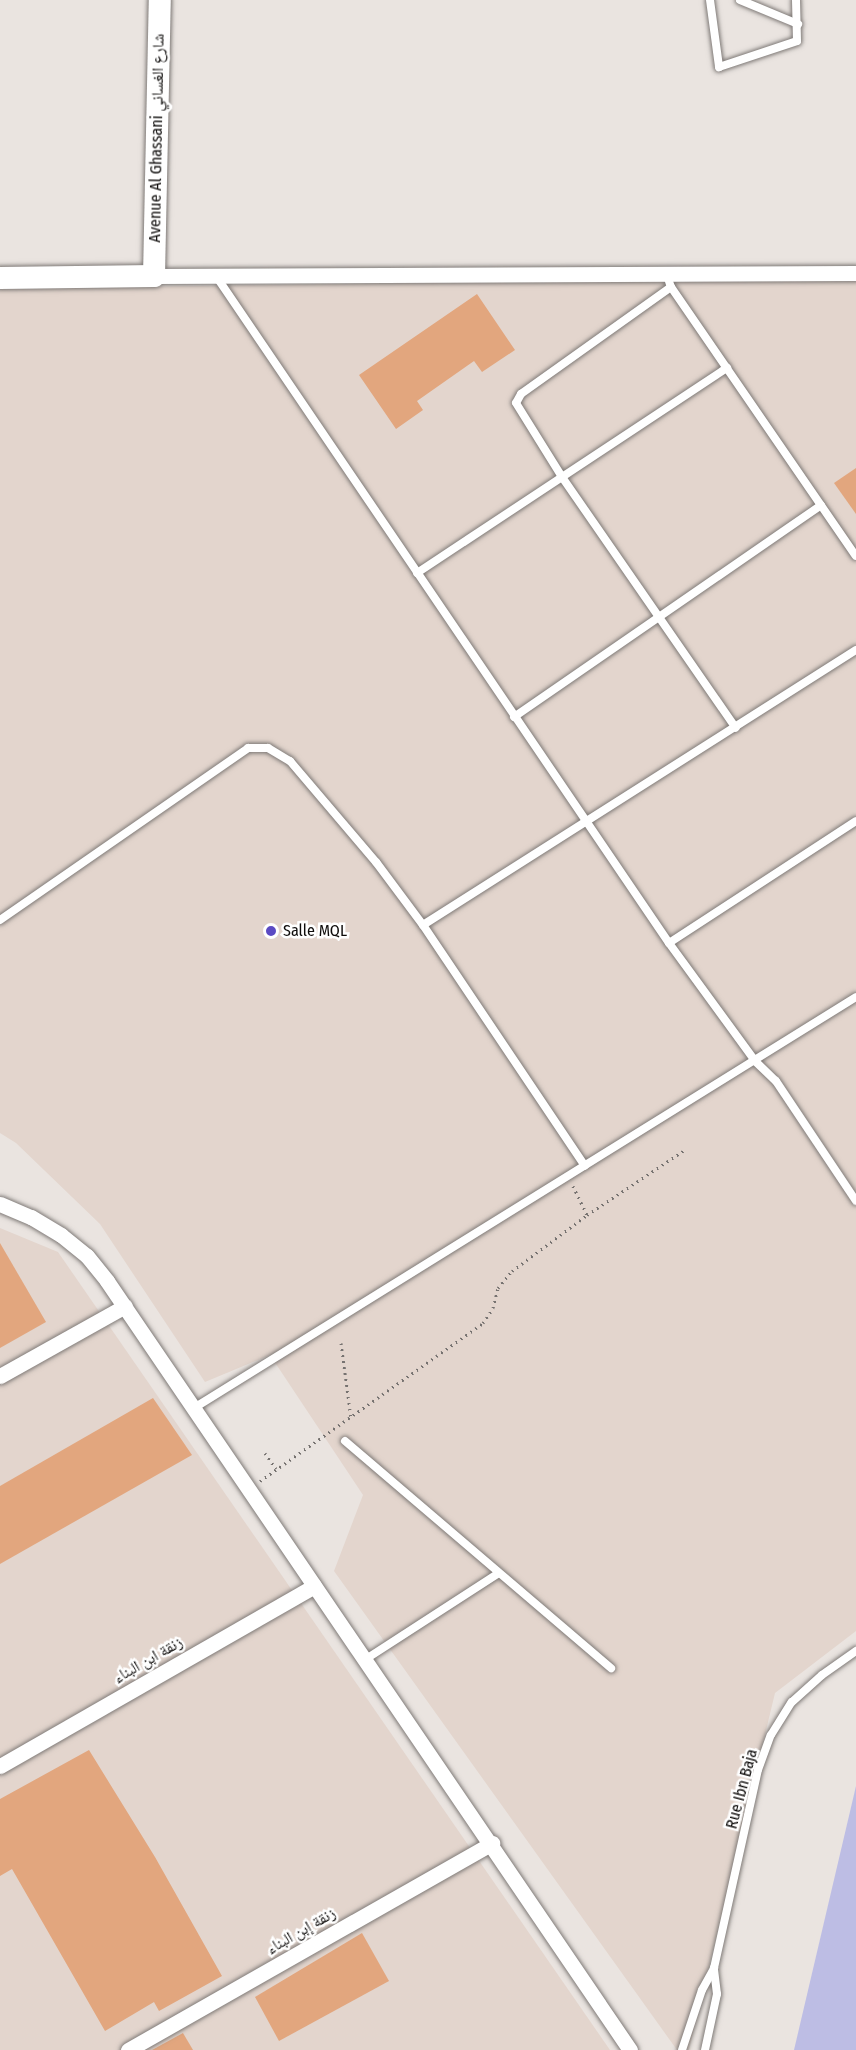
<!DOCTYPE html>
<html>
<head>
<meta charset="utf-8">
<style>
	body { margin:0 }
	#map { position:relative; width:856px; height:2050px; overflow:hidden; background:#eae4e0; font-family:"Fira Sans Condensed","Noto Naskh Arabic",sans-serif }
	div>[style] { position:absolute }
	.built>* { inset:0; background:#e3d5cd }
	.green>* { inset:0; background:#bdbde4 }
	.building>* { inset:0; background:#e2a67e }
	.path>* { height:3px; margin-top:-1.5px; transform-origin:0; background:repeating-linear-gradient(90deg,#767270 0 1.5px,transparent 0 6px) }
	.roads { filter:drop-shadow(0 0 2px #7f7a77) drop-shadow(0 0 2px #7f7a77) }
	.lane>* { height:8px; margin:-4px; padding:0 4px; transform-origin:4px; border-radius:4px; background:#fff }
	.street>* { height:15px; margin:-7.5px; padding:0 7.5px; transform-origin:7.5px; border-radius:7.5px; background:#fff }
	.secondary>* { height:22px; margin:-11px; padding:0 11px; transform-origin:11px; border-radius:11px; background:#fff }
	.dots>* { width:16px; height:16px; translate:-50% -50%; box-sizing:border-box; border:3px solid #fff; border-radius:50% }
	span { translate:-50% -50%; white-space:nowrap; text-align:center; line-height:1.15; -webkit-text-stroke:5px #fff; paint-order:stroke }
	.street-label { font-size:16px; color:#0e0c0b }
	.poi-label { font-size:16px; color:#0e0c0b }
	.left { translate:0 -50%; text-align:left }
</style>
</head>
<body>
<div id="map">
	<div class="built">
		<div style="clip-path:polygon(856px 276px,856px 1631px,775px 1693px,689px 2050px,677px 2050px,334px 1571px,363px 1495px,270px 1355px,205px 1382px,100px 1224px,16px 1143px,0 1133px,0 289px)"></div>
		<div style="clip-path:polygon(0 1228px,58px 1252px,610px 2050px,0 2050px)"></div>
	</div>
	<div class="green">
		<div style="clip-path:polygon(856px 1786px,856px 2050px,794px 2050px)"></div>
	</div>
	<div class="building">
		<div style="clip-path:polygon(477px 294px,515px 350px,482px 372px,474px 361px,417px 401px,423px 410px,396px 429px,359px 375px)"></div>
		<div style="clip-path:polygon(856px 468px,856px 514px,834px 483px)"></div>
		<div style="clip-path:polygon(0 1243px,46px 1322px,0 1348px)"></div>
		<div style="clip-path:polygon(153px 1398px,192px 1455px,0 1564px,0 1486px)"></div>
		<div style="clip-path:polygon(89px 1750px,155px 1857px,222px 1976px,159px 2011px,154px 2002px,105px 2031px,12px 1869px,0 1876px,0 1799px)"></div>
		<div style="clip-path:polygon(362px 1933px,389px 1981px,279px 2041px,255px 1997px)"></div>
		<div style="clip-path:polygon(183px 2033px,193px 2050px,152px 2050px)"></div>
	</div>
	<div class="path">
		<div style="left:573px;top:1186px;width:32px;rotate:64deg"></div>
		<div style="left:341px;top:1343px;width:76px;rotate:82.4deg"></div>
		<div style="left:265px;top:1453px;width:19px;rotate:55deg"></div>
		<div style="left:260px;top:1481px;width:273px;rotate:-35.3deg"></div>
		<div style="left:483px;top:1323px;width:18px;rotate:-56deg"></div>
		<div style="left:493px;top:1308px;width:21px;rotate:-76deg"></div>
		<div style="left:498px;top:1288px;width:22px;rotate:-51deg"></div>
		<div style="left:512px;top:1271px;width:94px;rotate:-36.7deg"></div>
		<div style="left:587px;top:1215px;width:119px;rotate:-33.7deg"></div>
	</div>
	<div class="roads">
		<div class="lane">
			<div style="left:710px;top:0;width:68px;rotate:82.3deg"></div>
			<div style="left:719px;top:67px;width:82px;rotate:-18.4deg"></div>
			<div style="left:797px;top:41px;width:41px;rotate:-91.4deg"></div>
			<div style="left:740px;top:0;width:63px;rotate:22.5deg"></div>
			<div style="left:666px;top:272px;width:16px;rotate:72deg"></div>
			<div style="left:671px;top:287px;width:326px;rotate:55.5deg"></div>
			<div style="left:216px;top:276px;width:806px;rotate:55.82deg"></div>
			<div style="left:669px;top:943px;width:146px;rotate:53.9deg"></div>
			<div style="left:755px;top:1061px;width:29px;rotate:44deg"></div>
			<div style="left:776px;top:1081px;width:144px;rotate:56.3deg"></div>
			<div style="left:671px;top:287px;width:184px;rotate:144.5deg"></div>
			<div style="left:521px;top:394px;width:10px;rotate:119deg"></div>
			<div style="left:516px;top:403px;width:87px;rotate:58.1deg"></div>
			<div style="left:562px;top:477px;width:305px;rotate:55.3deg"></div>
			<div style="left:417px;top:573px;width:372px;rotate:-33.5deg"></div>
			<div style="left:514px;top:717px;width:373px;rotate:-34.6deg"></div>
			<div style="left:0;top:920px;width:302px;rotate:-34.7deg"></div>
			<div style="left:248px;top:748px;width:20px"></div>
			<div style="left:268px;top:748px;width:26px;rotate:31deg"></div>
			<div style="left:290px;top:761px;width:133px;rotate:49.6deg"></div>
			<div style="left:376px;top:862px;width:79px;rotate:53.3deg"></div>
			<div style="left:423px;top:925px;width:290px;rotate:56.1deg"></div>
			<div style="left:423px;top:925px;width:513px;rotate:-32.42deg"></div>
			<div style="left:669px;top:943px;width:223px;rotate:-33.1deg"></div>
			<div style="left:194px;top:1408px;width:779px;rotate:-31.83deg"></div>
			<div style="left:345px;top:1441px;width:350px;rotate:40.5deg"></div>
			<div style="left:366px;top:1659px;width:158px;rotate:-32.9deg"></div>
			<div style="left:682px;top:2050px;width:63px;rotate:-71.6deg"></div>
			<div style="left:702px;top:1990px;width:25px;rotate:-61deg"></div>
			<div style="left:714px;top:1968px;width:203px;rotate:-77.5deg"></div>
			<div style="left:758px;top:1770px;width:37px;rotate:-70deg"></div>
			<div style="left:771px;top:1735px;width:39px;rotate:-58deg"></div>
			<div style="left:792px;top:1702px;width:40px;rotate:-42deg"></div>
			<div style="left:822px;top:1675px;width:42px;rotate:-35.2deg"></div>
			<div style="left:705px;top:2050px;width:57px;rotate:-77.9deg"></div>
			<div style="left:717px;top:1994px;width:26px;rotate:-97deg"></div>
		</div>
		<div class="street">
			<div style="left:154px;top:276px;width:702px;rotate:-0.24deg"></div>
			<div style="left:0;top:1204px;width:34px;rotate:23deg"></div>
			<div style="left:31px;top:1217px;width:35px;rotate:31deg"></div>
			<div style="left:61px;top:1235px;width:33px;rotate:39deg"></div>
			<div style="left:87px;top:1256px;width:32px;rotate:51deg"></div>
			<div style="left:107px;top:1281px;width:930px;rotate:55.78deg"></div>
			<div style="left:0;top:1376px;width:143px;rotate:-29.2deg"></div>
			<div style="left:0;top:1766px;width:362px;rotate:-29.8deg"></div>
			<div style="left:128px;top:2050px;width:419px;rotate:-29.6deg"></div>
		</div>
		<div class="secondary">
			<div style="left:0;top:278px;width:154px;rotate:-0.7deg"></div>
			<div style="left:154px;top:276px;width:276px;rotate:-88.8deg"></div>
		</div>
	</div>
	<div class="dots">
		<div style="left:271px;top:931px;background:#5b4ac3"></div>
	</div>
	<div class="street-label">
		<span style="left:157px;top:138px;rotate:-89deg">Avenue Al Ghassani شارع الغساني</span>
		<span style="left:148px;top:1660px;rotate:-30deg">زنقة ابن البناء</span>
		<span style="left:742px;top:1789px;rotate:-75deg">Rue Ibn Baja</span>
		<span style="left:301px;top:1931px;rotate:-30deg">زنقة إبن البناء</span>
	</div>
	<div class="poi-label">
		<span class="left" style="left:283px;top:931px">Salle MQL</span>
	</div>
</div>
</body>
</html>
